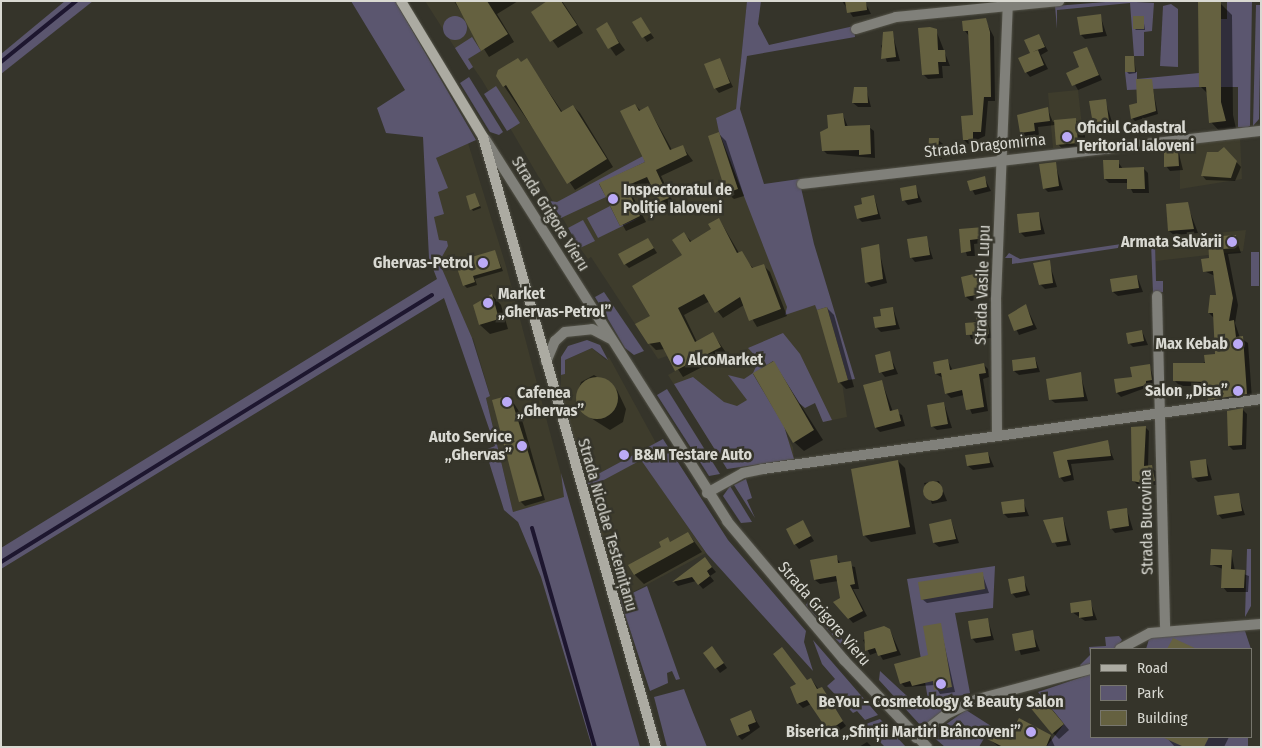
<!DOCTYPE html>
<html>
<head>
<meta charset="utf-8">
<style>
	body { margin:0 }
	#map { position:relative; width:1262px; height:748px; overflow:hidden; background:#35342a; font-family:"Fira Sans Condensed",sans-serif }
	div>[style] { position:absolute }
	.built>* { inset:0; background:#3e3c2c }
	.green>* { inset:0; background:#5b566f }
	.round { border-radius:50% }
	.shadow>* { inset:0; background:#0007 }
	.stream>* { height:4px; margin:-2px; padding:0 2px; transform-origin:2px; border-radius:2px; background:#1d162f }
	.building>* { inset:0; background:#656140 }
	.roads { filter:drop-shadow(0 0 1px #535248) drop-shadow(0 0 1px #535248) }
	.minor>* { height:10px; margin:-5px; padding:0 5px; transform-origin:5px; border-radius:5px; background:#80807a }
	.tertiary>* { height:10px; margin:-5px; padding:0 5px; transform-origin:5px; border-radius:5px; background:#80807a }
	.secondary>* { height:10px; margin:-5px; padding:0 5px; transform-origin:5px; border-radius:5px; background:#acaba2 }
	.dots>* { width:14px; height:14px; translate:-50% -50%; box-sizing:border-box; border:2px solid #35342a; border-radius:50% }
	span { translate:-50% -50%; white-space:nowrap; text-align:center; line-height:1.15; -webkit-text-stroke:5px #35342a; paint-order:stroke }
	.poi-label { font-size:16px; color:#d9d9d2; font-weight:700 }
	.left { translate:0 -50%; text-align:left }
	.right { translate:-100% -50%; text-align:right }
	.street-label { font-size:16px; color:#d9d9d2 }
	.frame { position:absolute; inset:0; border:2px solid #d9d9d2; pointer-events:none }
	.legend { position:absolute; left:1090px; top:648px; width:162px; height:90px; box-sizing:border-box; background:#35342a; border:1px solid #77766d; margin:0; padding:6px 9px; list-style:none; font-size:15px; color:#d9d9d2 }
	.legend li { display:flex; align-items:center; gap:10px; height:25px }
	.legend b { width:25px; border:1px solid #77766d }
</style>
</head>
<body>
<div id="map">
	<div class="built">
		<div style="clip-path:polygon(425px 1px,747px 1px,736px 110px,716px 119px,738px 189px,741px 188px,757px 222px,827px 307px,848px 380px,842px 382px,847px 417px,823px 422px,815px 403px,805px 408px,801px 402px,794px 406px,796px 419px,782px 427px,793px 447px,794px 459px,727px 469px,668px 375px,675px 371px,667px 356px,658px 359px,591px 257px,588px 259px,580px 248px,482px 80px,473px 67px,469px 70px)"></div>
		<div style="clip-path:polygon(1078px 90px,1084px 144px,1053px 148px,1048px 93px)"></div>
		<div style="clip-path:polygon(1240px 137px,1242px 179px,1180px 189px,1180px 144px)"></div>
		<div style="clip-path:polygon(468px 143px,506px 266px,567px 497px,513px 512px,486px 398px,490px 395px,473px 338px,460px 342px,429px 258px,436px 158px)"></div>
		<div style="clip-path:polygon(1246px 230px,1243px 251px,1156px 261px,1155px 239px)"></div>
		<div style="clip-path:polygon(592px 348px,606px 360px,609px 357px,656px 443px,587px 480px,561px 392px,561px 375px,565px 374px,565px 360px)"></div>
		<div style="clip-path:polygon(641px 459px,706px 553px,620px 599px,589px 488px)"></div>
	</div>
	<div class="green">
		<div style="clip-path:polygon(65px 1px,93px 1px,1px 74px,1px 54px)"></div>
		<div style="clip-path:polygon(351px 1px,395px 1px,476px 140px,436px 158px,448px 188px,438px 192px,444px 214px,434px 217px,439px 240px,447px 241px,448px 246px,439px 262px,472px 338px,490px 396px,486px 398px,513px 512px,564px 497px,561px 473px,640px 747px,592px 747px,541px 577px,518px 522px,504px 510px,489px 462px,477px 453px,495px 446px,444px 298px,1px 569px,1px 548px,437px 279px,429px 258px,423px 137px,386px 133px,377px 108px,405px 90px)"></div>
		<div style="clip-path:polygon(747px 1px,761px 1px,758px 24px,769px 45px,854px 26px,855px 37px,747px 56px,740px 109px,764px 184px,799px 179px,814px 244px,855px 379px,848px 380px,827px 307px,817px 310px,815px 305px,785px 315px,787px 307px,719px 132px,716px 118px,736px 109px)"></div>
		<div style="clip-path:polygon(1118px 1px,1154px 3px,1152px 31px,1144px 32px,1144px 56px,1134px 56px,1130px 3px,1057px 10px,1057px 29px,1055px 6px)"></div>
		<div style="clip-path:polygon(1227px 1px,1252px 1px,1250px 126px,1246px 128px,1238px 127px,1238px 87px,1221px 87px,1221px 19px,1227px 19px)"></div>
		<div style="clip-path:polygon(1171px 4px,1178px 9px,1178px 67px,1160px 66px,1163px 6px)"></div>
		<div style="clip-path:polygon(1256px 5px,1261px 5px,1259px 119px,1253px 126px)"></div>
		<div class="round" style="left:443px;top:16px;width:24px;height:24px"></div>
		<div style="clip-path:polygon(472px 37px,481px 51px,468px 59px,473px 67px,469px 70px,455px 48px)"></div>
		<div style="clip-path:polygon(1125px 72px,1137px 72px,1137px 79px,1199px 73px,1199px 87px,1127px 90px)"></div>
		<div style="clip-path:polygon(469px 77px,503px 132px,499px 135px,490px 132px,460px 83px)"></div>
		<div style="clip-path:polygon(496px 86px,520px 123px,507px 131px,484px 94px)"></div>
		<div style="clip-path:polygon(643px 156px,645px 162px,599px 184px,606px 197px,561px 218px,550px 201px,557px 202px)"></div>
		<div style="clip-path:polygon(610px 206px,620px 226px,641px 217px,598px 238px,587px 218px)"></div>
		<div style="clip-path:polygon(583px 220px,595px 241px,580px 248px,568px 228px)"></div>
		<div style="clip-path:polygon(1155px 239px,1156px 281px,1163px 281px,1163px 292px,1153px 293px,1151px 243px,1012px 264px,1012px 258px,1005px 258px,1009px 253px,1020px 259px)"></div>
		<div style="clip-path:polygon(1251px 252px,1259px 252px,1259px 286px,1251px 286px)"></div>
		<div style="clip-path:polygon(604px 292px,644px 351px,634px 355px,625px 348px,595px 297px)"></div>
		<div style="clip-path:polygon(783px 333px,800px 354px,832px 420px,823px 422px,815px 403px,805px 408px,799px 403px,773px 361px,753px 374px,784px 426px,794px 459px,727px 469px,674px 384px,693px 377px,724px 402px,737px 406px,747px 400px,728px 375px,744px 379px,753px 373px,759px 360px,748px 348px)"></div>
		<div style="clip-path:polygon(587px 340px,600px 345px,608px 360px,592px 348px,565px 360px,565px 374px,561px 375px,561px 357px,568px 346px)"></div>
		<div style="clip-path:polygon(667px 389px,720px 474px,709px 476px,657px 395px)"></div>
		<div style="clip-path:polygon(663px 439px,728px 540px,806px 631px,804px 642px,813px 671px,707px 554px,641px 460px,589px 488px,587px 480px)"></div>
		<div style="clip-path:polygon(746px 479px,752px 498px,747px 500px,755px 518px,734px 485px)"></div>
		<div style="clip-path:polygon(730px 486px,752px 522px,741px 523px,723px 496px)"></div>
		<div style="clip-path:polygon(1247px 549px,1251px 549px,1251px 606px,1245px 617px)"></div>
		<div style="clip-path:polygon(995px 566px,993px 608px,955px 613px,970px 693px,957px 697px,958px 703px,922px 727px,879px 680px,880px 671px,921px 709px,929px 705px,907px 579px)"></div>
		<div style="clip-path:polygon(647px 586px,680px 679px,676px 680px,672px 671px,667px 673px,668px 683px,650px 691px,620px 599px)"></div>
		<div style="clip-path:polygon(810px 598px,844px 642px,843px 647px,806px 605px)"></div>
		<div style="clip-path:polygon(1235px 627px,1245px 631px,1251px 649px,1146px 649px,1150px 636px)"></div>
		<div style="clip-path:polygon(1119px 636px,1122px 640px,1115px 649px,1091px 649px,1091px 663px,1082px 668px,1080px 665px,1090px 655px,1089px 647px,1106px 646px,1105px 637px)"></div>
		<div style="clip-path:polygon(813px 640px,878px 715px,865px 720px,857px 711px,853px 713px,827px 686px,835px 679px,822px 664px)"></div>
		<div style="clip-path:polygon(1091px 674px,1091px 737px,1248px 737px,1248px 747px,1046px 747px,1064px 724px,1038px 692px)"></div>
		<div style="clip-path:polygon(684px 689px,692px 710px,707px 747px,667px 747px,654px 697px)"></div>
		<div style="clip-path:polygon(966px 710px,991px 726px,979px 747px,945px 747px,931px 735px)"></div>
		<div style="clip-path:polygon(880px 719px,906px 747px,885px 747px,863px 725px)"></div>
	</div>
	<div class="shadow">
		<div style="clip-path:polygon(454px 1px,518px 1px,497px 14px,514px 42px,489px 57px)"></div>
		<div style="clip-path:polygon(549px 1px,562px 1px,583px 33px,558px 48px,532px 12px)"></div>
		<div style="clip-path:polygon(842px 1px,865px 2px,871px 14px,853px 17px)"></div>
		<div style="clip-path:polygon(1220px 3px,1232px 15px,1233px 115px,1237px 133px,1223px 135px,1211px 122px,1208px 94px,1200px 86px)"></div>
		<div style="clip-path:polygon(1100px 15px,1107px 36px,1085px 39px,1081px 35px)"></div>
		<div style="clip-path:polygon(1143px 17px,1145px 30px,1136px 30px,1134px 28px)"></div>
		<div style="clip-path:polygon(640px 18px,654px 38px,647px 42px,634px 22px)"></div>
		<div style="clip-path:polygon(985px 20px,994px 37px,995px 101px,988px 101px,985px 136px,968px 144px,964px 140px,974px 116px,969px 36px,965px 31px)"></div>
		<div style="clip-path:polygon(606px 24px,625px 50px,616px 56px,597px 29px)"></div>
		<div style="clip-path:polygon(936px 30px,950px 66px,942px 66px,943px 78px,928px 79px,923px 74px)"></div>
		<div style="clip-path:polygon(892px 32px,900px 61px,887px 62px,881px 46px)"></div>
		<div style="clip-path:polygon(1039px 35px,1048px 51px,1041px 55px,1048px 69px,1030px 77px,1026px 72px,1032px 54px,1026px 41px)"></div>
		<div style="clip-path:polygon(1086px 48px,1102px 80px,1078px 90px,1068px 73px,1081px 68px)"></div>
		<div style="clip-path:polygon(1134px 57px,1136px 73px,1129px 74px,1127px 72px)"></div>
		<div style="clip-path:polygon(719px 59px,733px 87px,719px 93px,715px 88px)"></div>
		<div style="clip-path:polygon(527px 60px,563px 113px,573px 106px,580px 113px,613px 167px,575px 190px,504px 86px)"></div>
		<div style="clip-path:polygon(1151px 80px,1158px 114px,1135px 121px,1132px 118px)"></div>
		<div style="clip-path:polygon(866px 88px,871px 107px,858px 107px,853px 103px)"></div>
		<div style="clip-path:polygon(1105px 100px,1113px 125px,1098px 127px,1094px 123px)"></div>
		<div style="clip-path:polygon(635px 105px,641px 111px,648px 107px,672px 150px,682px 146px,693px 161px,661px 176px,674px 204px,665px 208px,651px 183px,631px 193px,646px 222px,626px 231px,600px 184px,647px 163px)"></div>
		<div style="clip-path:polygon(1047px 108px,1053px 122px,1075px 119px,1084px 129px,1087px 152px,1067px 154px,1058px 144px,1055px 125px,1038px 127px,1039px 135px,1025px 137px,1021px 132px)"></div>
		<div style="clip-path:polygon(843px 115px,848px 127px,869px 127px,874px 131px,875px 158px,827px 154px,823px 150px,829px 128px)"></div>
		<div style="clip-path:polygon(719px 134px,726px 141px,744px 196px,734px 199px,727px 193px,709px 137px)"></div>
		<div style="clip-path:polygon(938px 140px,943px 144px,942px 159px,929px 154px)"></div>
		<div style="clip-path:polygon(1224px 149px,1241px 167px,1235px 181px,1206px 180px,1202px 175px)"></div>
		<div style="clip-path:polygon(1178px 150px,1183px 170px,1170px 171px,1166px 166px)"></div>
		<div style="clip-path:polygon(1118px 162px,1123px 169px,1144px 169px,1148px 173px,1149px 193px,1133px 193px,1128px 183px,1109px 183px,1105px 179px)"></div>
		<div style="clip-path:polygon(1055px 163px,1063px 190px,1048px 192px,1044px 188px)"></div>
		<div style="clip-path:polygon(984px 177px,991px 191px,975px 195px,968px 182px)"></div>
		<div style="clip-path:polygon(915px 186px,922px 202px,908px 205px,904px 200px)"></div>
		<div style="clip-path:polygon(475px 194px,481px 208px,473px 211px,472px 209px)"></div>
		<div style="clip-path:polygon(874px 196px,881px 219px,862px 222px,858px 218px)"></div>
		<div style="clip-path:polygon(1187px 204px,1198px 233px,1174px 235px,1169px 231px)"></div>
		<div style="clip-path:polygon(1039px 213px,1045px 234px,1025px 237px,1020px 232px)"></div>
		<div style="clip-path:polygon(719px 219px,739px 253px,754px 269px,763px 265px,770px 272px,787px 316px,757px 327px,744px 305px,723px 318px,710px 301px,684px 315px,697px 342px,713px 334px,727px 354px,683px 377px,665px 349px,656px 350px,649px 343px,652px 316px,683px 255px,684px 234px,692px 242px,713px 230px)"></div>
		<div style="clip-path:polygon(984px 228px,989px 242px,974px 244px,975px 256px,967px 256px,960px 230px)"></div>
		<div style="clip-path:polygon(1235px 236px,1241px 253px,1228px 254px,1238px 305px,1235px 323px,1240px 338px,1248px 343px,1252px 399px,1215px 404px,1208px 386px,1180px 386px,1174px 380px,1217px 355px,1215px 319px,1209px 313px,1217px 297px,1215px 276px,1204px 271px,1210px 259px)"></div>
		<div style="clip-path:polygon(926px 237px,933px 259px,915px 262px,911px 257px)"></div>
		<div style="clip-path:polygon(648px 239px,657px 253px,629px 268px,625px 264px)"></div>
		<div style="clip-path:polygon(878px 246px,887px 283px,871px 287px,866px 282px)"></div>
		<div style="clip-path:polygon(495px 252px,503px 271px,475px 279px,477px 285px,467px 288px,464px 285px)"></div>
		<div style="clip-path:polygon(1049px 262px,1057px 287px,1045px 289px,1040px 284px)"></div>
		<div style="clip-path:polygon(978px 275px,989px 285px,992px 297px,971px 301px,966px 297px)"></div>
		<div style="clip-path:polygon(1137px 276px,1143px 292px,1118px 296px,1113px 292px)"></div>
		<div style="clip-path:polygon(492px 295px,501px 305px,508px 329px,490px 334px,480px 325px,475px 306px)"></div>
		<div style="clip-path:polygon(1026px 306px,1037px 329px,1019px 335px,1010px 316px)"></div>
		<div style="clip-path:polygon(827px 308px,834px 315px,854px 387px,846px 389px,839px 382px)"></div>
		<div style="clip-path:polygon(893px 308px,900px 329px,881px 332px,876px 327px)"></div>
		<div style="clip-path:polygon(987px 318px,992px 338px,971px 339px,966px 324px)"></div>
		<div style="clip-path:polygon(1142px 331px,1148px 345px,1133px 347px,1129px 343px)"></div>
		<div style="clip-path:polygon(889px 353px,898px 374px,885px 377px,881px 372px)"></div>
		<div style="clip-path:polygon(1035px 358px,1040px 372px,1019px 375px,1014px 371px)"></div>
		<div style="clip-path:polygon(948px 361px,953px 371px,983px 364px,988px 369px,989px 377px,983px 379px,988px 411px,972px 414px,964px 395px,951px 398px,946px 393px,943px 378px,936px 374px)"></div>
		<div style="clip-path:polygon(774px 363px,823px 440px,804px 451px,794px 442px)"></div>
		<div style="clip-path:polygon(1149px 365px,1156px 384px,1121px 397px,1117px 393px)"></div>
		<div style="clip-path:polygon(1080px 373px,1088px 401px,1055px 403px,1050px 399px)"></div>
		<div style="clip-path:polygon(594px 375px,617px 390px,626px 409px,623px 422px,610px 430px,586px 415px,577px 395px,581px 382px)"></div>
		<div style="clip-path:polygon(882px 382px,893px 412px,902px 415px,905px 426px,880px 432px,876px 428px)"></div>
		<div style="clip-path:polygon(509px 396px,520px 413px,545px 500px,525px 506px,520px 501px)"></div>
		<div style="clip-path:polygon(944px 403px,952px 428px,937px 430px,932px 426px)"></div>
		<div style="clip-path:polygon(1243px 410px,1247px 414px,1246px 449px,1233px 450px,1229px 446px)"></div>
		<div style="clip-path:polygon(1145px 427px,1149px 431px,1148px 467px,1156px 471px,1158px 485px,1138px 485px,1133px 480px)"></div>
		<div style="clip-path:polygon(1107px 442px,1114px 460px,1071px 464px,1074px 480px,1064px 482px,1060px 477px,1055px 453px)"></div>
		<div style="clip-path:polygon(988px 453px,994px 467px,973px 470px,968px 466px)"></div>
		<div style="clip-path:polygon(1206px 460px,1212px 480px,1198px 482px,1193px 477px)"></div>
		<div style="clip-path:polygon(898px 461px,905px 468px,916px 534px,871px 542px,864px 535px)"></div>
		<div style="clip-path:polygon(939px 481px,947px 501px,932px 504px,924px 483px)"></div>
		<div style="clip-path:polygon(1238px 494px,1245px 515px,1222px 519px,1218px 514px)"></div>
		<div style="clip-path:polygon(1023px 501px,1029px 516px,1008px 518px,1004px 514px)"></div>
		<div style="clip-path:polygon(1127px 510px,1133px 530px,1115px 533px,1111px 528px)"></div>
		<div style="clip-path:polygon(1063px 518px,1071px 545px,1057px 547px,1045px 521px)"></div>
		<div style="clip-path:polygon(951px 520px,959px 543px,939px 547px,934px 543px)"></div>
		<div style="clip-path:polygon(802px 522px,814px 541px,799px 549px,795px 544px)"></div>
		<div style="clip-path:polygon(688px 533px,702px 552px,644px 584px,635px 575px,630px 565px,663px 547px,667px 539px,671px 543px)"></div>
		<div style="clip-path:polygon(1231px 551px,1235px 571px,1249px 576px,1248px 592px,1227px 592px,1223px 587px,1223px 569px,1212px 565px)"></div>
		<div style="clip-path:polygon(836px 557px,841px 564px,855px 567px,859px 589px,853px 589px,867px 616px,853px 623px,834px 602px,841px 599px,838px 581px,820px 584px,815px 580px)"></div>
		<div style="clip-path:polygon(705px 559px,716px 572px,710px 576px,714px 581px,703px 589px,696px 581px,678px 586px,674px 582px)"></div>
		<div style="clip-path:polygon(982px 573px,989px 593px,927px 603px,922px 599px)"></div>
		<div style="clip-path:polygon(1023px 578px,1030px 595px,1016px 598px,1012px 593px)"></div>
		<div style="clip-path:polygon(1090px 601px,1097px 620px,1085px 621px,1072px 612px)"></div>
		<div style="clip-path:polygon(988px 620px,994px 640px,976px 643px,972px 638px)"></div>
		<div style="clip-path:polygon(940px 625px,955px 692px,940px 694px,935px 685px,905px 687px,902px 684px,916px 678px,902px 684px,896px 665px,929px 656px,924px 627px)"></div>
		<div style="clip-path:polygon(890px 630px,901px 655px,883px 660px,878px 652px,870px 655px,863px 640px)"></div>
		<div style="clip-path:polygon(1032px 631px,1040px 651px,1021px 655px,1014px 635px)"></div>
		<div style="clip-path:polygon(716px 652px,727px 668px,720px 673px,705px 653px)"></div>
		<div style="clip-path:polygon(811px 679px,846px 726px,833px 735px,811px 704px,803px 708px,798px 703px)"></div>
		<div style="clip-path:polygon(1050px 707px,1069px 730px,1059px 739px,1053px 733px)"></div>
		<div style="clip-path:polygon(751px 712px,760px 727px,742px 740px,738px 736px)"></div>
		<div style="clip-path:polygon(1050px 736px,1055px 747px,999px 747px,989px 739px)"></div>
		<div style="clip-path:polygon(1166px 737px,1229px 737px,1224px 747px,1175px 747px)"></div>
		<div style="clip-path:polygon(867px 742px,872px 747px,859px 747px)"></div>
	</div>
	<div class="stream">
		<div style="left:1px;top:62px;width:97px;rotate:-39.1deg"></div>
		<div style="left:532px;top:528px;width:228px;rotate:74deg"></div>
		<div style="left:1px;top:562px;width:507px;rotate:-31.78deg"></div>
	</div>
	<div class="building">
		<div style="clip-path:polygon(455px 1px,487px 1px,508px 34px,481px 51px)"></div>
		<div style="clip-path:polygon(547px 1px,561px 1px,577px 25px,550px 42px,531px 12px)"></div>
		<div style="clip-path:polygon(845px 1px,866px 1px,867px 10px,847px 13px)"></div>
		<div style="clip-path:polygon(1198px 1px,1221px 1px,1221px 102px,1226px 121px,1209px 123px,1206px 87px,1199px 87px)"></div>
		<div style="clip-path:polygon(1101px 14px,1103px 32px,1080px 35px,1077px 17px)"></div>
		<div style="clip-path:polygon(1133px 16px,1144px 16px,1144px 29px,1133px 29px)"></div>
		<div style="clip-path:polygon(641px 17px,651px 33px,642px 38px,632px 22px)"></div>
		<div style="clip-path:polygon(986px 18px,990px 32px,991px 97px,984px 97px,981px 132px,973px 132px,973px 140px,963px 140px,961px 116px,973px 115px,968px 31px,963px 31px,962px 21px)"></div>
		<div style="clip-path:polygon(607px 22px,619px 43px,608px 49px,596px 29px)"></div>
		<div style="clip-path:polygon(930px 27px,937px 29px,938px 50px,945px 50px,946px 62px,938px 62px,939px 74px,922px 75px,918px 28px)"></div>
		<div style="clip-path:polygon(893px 31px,896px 57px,881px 59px,883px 32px)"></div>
		<div style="clip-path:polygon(1039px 34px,1045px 47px,1032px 52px,1038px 50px,1044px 65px,1025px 73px,1018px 58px,1030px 53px,1024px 40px)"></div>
		<div style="clip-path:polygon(1087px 47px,1099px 75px,1072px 86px,1066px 73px,1079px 67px,1073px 52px)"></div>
		<div style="clip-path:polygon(1125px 56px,1134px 56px,1135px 72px,1125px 72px)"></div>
		<div style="clip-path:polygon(518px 58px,521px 62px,527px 58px,561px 112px,573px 105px,607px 159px,567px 184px,506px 85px,503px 87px,496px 76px,498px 70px)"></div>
		<div style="clip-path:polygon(720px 58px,730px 83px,714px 89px,704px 64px)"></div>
		<div style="clip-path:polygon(1136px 79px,1152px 79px,1156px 111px,1131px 119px,1129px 105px,1137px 103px)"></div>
		<div style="clip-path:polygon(854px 87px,867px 87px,868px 103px,852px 103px)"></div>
		<div style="clip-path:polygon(1106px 99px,1109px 121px,1093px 124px,1089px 101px)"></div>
		<div style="clip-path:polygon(635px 104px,639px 111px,648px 106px,670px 150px,683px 145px,687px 155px,656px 170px,669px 198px,659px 202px,647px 177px,626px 186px,640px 216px,620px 226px,599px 183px,645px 162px,620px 111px)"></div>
		<div style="clip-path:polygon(1048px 107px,1050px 121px,1034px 123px,1035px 131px,1020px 133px,1017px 115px)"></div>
		<div style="clip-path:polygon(843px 113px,845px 126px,870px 125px,871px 154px,859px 155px,859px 150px,822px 151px,820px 132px,828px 128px,827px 115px)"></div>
		<div style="clip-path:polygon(1076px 118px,1078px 143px,1056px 145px,1054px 120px)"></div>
		<div style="clip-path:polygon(719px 132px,738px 189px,726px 193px,708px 136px)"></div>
		<div style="clip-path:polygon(929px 138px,939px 138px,938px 155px,928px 155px)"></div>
		<div style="clip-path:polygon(1224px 147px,1237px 161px,1231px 178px,1201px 176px,1207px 152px,1218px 152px)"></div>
		<div style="clip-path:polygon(1164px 149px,1178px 149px,1179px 166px,1164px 167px)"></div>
		<div style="clip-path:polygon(1103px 160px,1119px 160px,1119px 168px,1144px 167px,1145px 189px,1127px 189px,1127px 179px,1104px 179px)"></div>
		<div style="clip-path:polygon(1056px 162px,1059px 186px,1043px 189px,1039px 164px)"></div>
		<div style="clip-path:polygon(985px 176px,987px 187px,970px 191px,967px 181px)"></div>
		<div style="clip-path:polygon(916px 185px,918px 198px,902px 201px,900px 188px)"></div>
		<div style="clip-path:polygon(475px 193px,480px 206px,470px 210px,466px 196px)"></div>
		<div style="clip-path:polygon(874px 195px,878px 214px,857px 219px,854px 206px,862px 204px,861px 198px)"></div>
		<div style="clip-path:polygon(1188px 202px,1194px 229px,1168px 231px,1166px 204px)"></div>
		<div style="clip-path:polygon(1039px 212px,1041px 230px,1019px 233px,1017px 214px)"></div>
		<div style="clip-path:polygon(719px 218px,737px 253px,742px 251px,752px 268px,764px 264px,781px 309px,749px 321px,740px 297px,715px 313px,704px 294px,678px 308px,695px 342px,713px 332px,721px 347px,675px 371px,660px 342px,648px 344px,635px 324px,650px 316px,632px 286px,682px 255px,672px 240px,684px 232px,690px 242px,711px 229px,708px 224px)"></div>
		<div style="clip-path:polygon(984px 227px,986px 238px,970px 240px,971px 251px,961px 253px,959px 229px)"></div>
		<div style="clip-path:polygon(1236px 235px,1236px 248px,1223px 249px,1233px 298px,1229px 321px,1234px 320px,1236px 337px,1243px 336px,1247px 394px,1208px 400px,1207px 382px,1173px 381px,1173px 363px,1205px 363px,1204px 355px,1215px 354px,1213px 313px,1208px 313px,1210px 295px,1216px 295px,1213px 271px,1203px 272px,1201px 259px,1209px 258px,1208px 237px)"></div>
		<div style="clip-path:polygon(927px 236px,930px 255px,910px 258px,907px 239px)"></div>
		<div style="clip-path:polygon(648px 238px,654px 248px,624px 265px,618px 254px)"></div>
		<div style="clip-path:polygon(879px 244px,883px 279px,865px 283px,861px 248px)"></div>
		<div style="clip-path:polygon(495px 250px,501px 268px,473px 276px,475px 282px,463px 286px,455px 262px)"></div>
		<div style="clip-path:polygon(1050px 260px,1053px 283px,1039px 285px,1033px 263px)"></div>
		<div style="clip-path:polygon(978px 273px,979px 280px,985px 279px,988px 293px,965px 297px,961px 277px)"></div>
		<div style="clip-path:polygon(1137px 275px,1139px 288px,1112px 292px,1110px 279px)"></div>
		<div style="clip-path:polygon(492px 294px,499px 319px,479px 325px,473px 305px)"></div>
		<div style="clip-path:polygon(1026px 304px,1033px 325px,1014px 331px,1008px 315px)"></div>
		<div style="clip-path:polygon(827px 307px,848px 380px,838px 383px,817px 310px)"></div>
		<div style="clip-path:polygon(893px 307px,896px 325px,875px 328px,873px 317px,881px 316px,880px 309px)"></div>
		<div style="clip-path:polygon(976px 317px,987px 317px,989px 334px,966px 335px,965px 323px,976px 322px)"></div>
		<div style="clip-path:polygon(1142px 330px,1144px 341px,1128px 344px,1126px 333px)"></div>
		<div style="clip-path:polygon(890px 351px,894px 369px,879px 373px,875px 355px)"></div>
		<div style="clip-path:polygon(1035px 357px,1037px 368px,1013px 371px,1012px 360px)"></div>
		<div style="clip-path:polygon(948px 359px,950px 370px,984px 363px,986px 373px,979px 374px,984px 407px,966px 410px,962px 390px,945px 394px,941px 373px,935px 374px,933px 362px)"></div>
		<div style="clip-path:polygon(774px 361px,814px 430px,793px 443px,753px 373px)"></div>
		<div style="clip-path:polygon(1150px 364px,1152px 380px,1146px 381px,1146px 385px,1116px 393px,1114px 379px,1132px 377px,1130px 367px)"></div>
		<div style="clip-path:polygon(1081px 372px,1084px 397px,1049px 400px,1046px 379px)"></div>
		<div class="round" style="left:576px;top:377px;width:42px;height:42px"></div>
		<div style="clip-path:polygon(882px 380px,890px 411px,898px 409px,901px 421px,875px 428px,863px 385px)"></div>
		<div style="clip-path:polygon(510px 395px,542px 496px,519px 502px,492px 400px)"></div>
		<div style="clip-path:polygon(944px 402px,948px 424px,931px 427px,927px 405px)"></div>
		<div style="clip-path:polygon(1243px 408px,1242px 445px,1228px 446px,1227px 411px)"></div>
		<div style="clip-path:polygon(1146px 426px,1144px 466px,1152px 465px,1155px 481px,1143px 483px,1132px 481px,1131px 427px)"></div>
		<div style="clip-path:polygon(1108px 440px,1111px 456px,1067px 460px,1071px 475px,1059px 478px,1053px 452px)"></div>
		<div style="clip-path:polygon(988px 452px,990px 463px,967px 466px,965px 455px)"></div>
		<div style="clip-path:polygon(1206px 459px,1208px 476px,1192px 478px,1190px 461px)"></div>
		<div style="clip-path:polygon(898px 460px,910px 527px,863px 536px,851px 469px)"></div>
		<div class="round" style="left:923px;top:481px;width:20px;height:20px"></div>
		<div style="clip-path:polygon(1239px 493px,1242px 511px,1217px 515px,1214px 496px)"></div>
		<div style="clip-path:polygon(1024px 499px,1025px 512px,1003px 514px,1001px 502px)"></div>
		<div style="clip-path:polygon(1127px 508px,1129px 526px,1110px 529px,1107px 511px)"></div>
		<div style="clip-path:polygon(1063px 517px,1067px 541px,1052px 543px,1043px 520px)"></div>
		<div style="clip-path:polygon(951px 519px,956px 539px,933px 543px,929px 524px)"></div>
		<div style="clip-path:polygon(803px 520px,811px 536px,794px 545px,786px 529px)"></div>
		<div style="clip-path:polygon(688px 532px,694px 542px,634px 575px,628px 565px,661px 547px,659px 542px,668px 537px,670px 542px)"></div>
		<div style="clip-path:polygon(1211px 549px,1232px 550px,1231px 569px,1245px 570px,1244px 588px,1221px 588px,1222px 565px,1210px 565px)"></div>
		<div style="clip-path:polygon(837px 555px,838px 563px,851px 561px,855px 584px,850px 585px,863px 611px,848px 619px,833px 602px,840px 598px,836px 576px,814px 580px,810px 560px)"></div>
		<div style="clip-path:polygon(705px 557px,712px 567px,707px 571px,710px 576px,698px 585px,692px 577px,672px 582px)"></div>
		<div style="clip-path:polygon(983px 572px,985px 589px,921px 600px,918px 582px)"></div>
		<div style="clip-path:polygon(1024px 576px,1026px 591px,1011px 594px,1008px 579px)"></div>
		<div style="clip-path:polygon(1091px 600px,1093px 616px,1079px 618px,1079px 612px,1071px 613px,1070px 603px)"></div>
		<div style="clip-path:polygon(988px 618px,991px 636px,971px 639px,968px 621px)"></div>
		<div style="clip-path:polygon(941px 623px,952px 687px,934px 690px,933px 681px,912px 686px,910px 681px,900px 684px,894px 664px,928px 655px,923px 626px)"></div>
		<div style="clip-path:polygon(884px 626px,890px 629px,897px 651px,878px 656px,875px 648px,865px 651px,864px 632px)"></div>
		<div style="clip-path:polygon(1033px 630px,1036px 647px,1015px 651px,1012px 634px)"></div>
		<div style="clip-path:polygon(1173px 638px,1197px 649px,1167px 649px)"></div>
		<div style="clip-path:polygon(712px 646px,724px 663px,715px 669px,703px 653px)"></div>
		<div style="clip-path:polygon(782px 647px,807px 680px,811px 678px,817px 689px,822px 687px,843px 721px,828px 731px,807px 700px,797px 704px,790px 687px,796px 684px,773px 654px)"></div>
		<div style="clip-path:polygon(1043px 699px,1064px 724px,1052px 734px,1029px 706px)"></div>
		<div style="clip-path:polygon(751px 710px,756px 722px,748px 725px,750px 731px,737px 736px,730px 719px)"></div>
		<div style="clip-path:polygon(1019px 718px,1051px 735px,1046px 747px,1003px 747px,987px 739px,993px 728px,1009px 737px)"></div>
		<div style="clip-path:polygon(1162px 737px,1209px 737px,1204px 747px,1184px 747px)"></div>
	</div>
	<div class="roads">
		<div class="minor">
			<div style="left:856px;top:29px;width:42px;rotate:-16.7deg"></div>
			<div style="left:896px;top:17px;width:164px;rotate:-5.6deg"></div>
			<div style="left:802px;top:184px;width:462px;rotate:-6.6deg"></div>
			<div style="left:1157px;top:296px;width:334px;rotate:88.6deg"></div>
			<div style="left:997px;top:436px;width:137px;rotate:-90.4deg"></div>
			<div style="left:996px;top:299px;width:298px;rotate:-87.7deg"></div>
			<div style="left:707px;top:493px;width:41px;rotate:-29.1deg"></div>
			<div style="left:743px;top:473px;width:20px;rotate:-11deg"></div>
			<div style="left:763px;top:469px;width:503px;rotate:-8deg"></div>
			<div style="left:1120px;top:649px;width:34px;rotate:-28deg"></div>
			<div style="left:1150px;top:633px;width:111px;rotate:-4.6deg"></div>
			<div style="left:916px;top:738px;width:39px;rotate:-38deg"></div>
			<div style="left:947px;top:714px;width:34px;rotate:-26deg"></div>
			<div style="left:978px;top:699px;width:117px;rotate:-14.9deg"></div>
		</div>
		<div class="tertiary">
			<div style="left:485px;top:139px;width:452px;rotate:57.6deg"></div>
			<div style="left:727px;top:521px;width:182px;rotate:49.9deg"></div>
			<div style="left:844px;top:660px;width:120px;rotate:46.3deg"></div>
			<div style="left:546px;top:362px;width:23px;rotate:-67deg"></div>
			<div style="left:555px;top:341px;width:13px;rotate:-42deg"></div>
			<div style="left:565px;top:332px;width:27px;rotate:-6deg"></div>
			<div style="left:592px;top:329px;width:21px;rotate:28deg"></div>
		</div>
		<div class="secondary">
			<div style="left:401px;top:1px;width:159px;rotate:58.9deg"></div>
			<div style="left:483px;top:137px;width:634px;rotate:74.17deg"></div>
		</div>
	</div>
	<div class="dots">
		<div style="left:1067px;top:137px;background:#bbaaf6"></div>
		<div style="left:613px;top:199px;background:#bbaaf6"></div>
		<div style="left:1232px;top:242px;background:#bbaaf6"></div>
		<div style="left:483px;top:263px;background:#bbaaf6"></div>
		<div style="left:488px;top:303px;background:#bbaaf6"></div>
		<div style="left:1238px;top:344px;background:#bbaaf6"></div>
		<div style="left:678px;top:360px;background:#bbaaf6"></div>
		<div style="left:1238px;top:391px;background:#bbaaf6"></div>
		<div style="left:507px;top:402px;background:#bbaaf6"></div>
		<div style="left:522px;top:446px;background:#bbaaf6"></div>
		<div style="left:624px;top:455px;background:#bbaaf6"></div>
		<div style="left:941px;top:684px;background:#bbaaf6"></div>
		<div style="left:1031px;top:732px;background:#bbaaf6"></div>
	</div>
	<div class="poi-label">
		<span class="left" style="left:1077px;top:137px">Oficiul Cadastral<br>Teritorial Ialoveni</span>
		<span class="left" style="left:623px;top:199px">Inspectoratul de<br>Poliție Ialoveni</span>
		<span class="right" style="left:1222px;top:242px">Armata Salvării</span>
		<span class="right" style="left:473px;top:263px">Ghervas-Petrol</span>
		<span class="left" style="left:498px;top:303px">Market<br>„Ghervas-Petrol”</span>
		<span class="right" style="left:1228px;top:344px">Max Kebab</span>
		<span class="left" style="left:688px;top:360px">AlcoMarket</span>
		<span class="right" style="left:1228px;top:391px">Salon „Disa”</span>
		<span class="left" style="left:517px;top:402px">Cafenea<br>„Ghervas”</span>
		<span class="right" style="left:512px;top:446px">Auto Service<br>„Ghervas”</span>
		<span class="left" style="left:634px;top:455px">B&amp;M Testare Auto</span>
		<span style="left:941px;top:702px">BeYou - Cosmetology &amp; Beauty Salon</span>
		<span class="right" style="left:1021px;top:732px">Biserica „Sfinții Martiri Brâncoveni”</span>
	</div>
	<div class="street-label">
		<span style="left:985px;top:146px;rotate:-6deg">Strada Dragomirna</span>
		<span style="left:550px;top:214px;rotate:58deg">Strada Grigore Vieru</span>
		<span style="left:983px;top:285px;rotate:-88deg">Strada Vasile Lupu</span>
		<span style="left:1147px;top:522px;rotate:-91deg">Strada Bucovina</span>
		<span style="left:607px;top:525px;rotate:74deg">Strada Nicolae Testemițanu</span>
		<span style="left:824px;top:614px;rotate:49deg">Strada Grigore Vieru</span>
	</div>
	<div class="frame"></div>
	<ul class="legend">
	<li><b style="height:6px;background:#acaba2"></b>Road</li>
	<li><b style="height:14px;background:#5b566f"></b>Park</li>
	<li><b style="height:14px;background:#656140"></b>Building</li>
	</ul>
</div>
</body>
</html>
